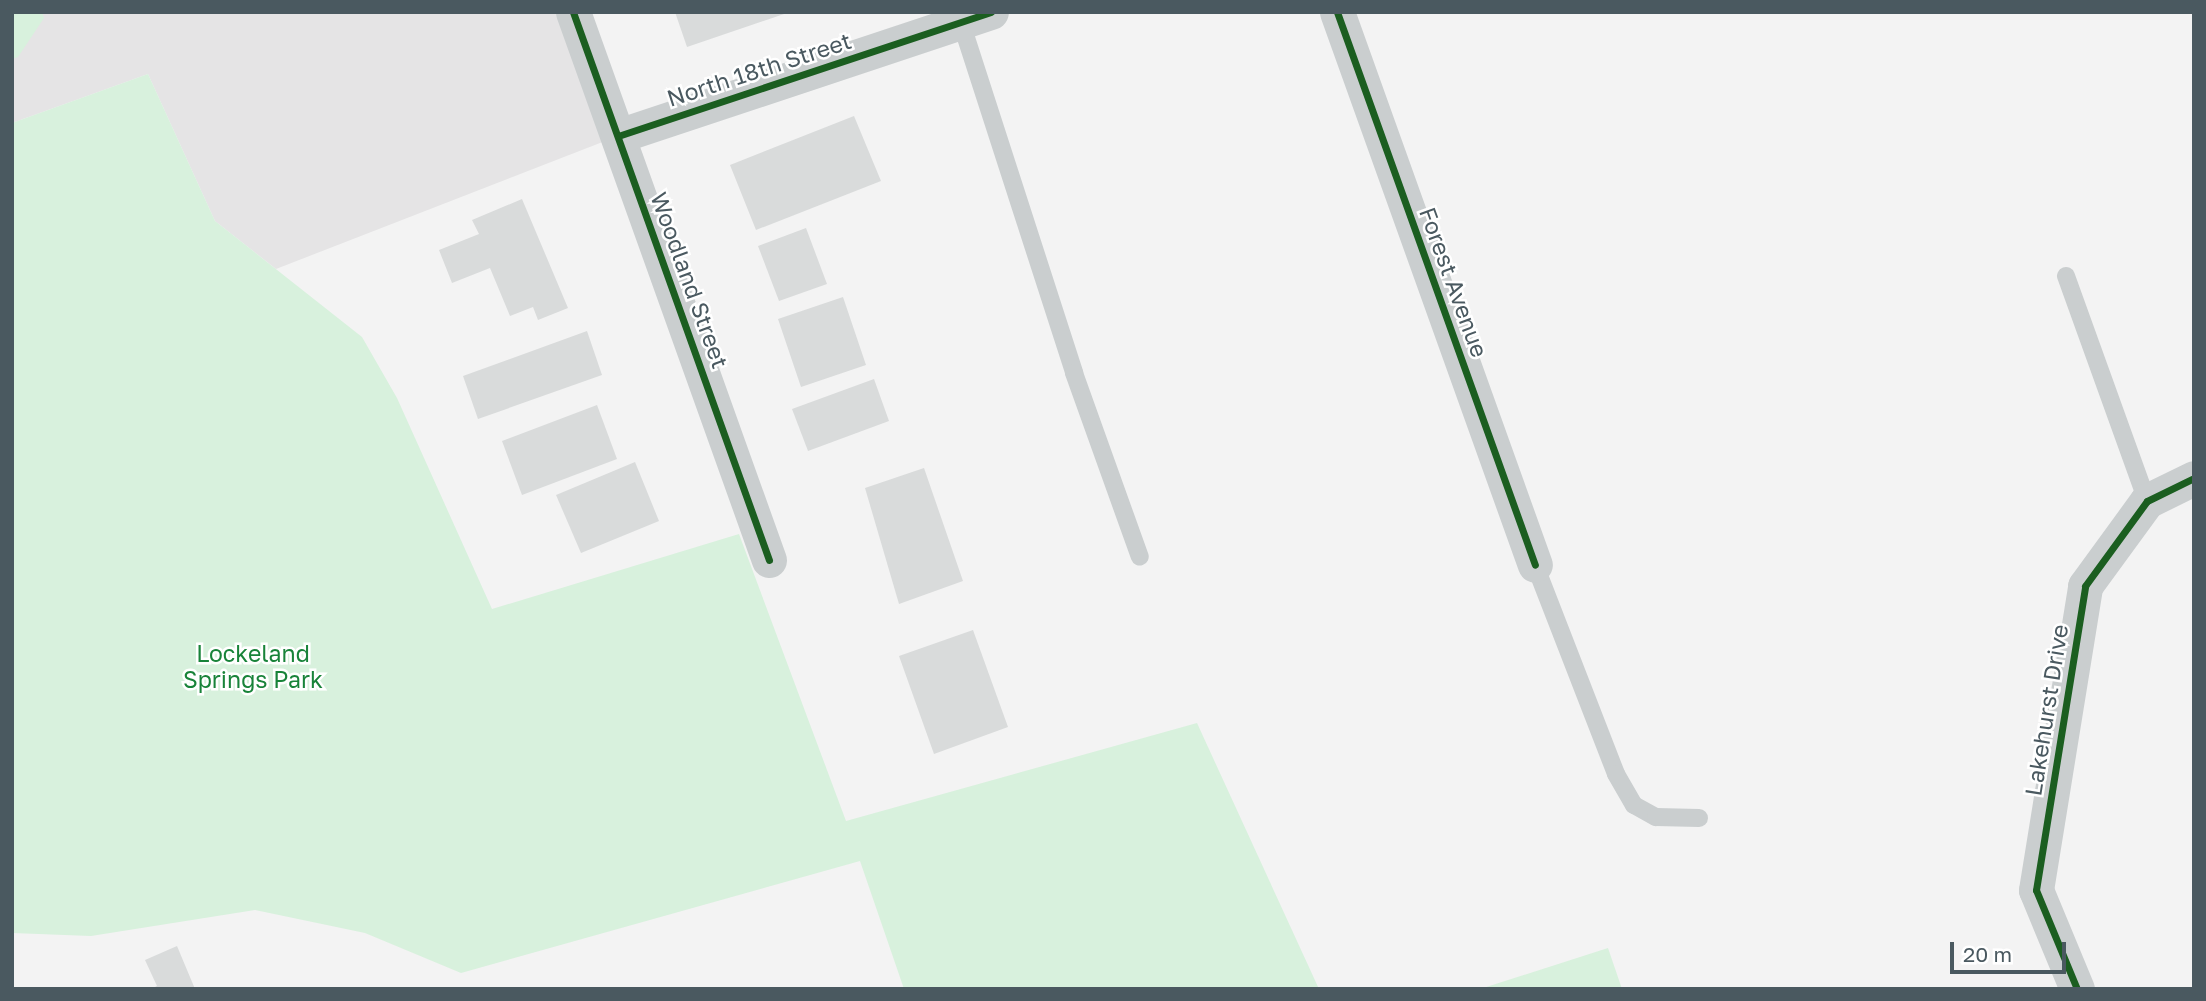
<!DOCTYPE html>
<html>
<head>
<meta charset="utf-8">
<style>
	body { margin:0 }
	#map { position:relative; width:2206px; height:1001px; overflow:hidden; background:#f3f3f3; font-family:"Golos Text",sans-serif }
	div>[style] { position:absolute }
	.education>* { inset:0; background:#e5e4e5 }
	.green>* { inset:0; background:#d8f1dd }
	.building>* { inset:0; background:#d9dbdb }
	.service>* { height:18px; margin:-9px; padding:0 9px; transform-origin:9px; border-radius:9px; background:#cacecf }
	.minor>* { height:35px; margin:-17.5px; padding:0 17.5px; transform-origin:17.5px; border-radius:17.5px; background:#cacecf }
	.cycleway>* { height:7px; margin:-3.5px; padding:0 3.5px; transform-origin:3.5px; border-radius:3.5px; background:#1b5e20 }
	span { translate:-50% -50%; white-space:nowrap; text-align:center; line-height:1.15; -webkit-text-stroke:5px #fff; paint-order:stroke }
	.street-label { font-size:23px; color:#4a5960 }
	.park-label { font-size:23px; color:#188339 }
	.frame { position:absolute; inset:0; border:14px solid #4a5960; pointer-events:none }
	.scale { position:absolute; left:1950px; top:942px; width:116px; height:32px; box-sizing:border-box; border:4px solid #4a5960; border-top:0; padding-left:9px; font-size:21px; line-height:24px; white-space:nowrap; color:#4a5960; -webkit-text-stroke:5px #fff; paint-order:stroke }
</style>
</head>
<body>
<div id="map">
	<div class="education">
		<div style="clip-path:polygon(12px 12px,573px 12px,618px 136px,276px 269px,215px 221px,148px 74px,12px 123px)"></div>
	</div>
	<div class="green">
		<div style="clip-path:polygon(12px 12px,42px 12px,44px 18px,18px 57px,12px 59px)"></div>
		<div style="clip-path:polygon(148px 74px,215px 221px,362px 337px,397px 398px,492px 609px,739px 534px,846px 821px,1197px 723px,1319px 989px,904px 989px,860px 861px,461px 973px,365px 933px,255px 910px,91px 936px,12px 933px,12px 123px)"></div>
		<div style="clip-path:polygon(1608px 948px,1622px 989px,1480px 989px)"></div>
	</div>
	<div class="building">
		<div style="clip-path:polygon(675px 12px,787px 12px,787px 13px,687px 47px)"></div>
		<div style="clip-path:polygon(854px 116px,881px 181px,756px 230px,730px 165px)"></div>
		<div style="clip-path:polygon(522px 199px,568px 308px,538px 320px,533px 307px,510px 316px,490px 268px,452px 283px,439px 250px,479px 234px,472px 220px)"></div>
		<div style="clip-path:polygon(806px 228px,827px 284px,779px 301px,758px 246px)"></div>
		<div style="clip-path:polygon(843px 297px,866px 365px,801px 387px,778px 319px)"></div>
		<div style="clip-path:polygon(587px 331px,602px 375px,478px 419px,463px 376px)"></div>
		<div style="clip-path:polygon(874px 379px,889px 421px,808px 451px,792px 409px)"></div>
		<div style="clip-path:polygon(597px 405px,617px 459px,522px 495px,502px 441px)"></div>
		<div style="clip-path:polygon(635px 462px,659px 521px,581px 553px,556px 495px)"></div>
		<div style="clip-path:polygon(924px 468px,963px 581px,899px 604px,865px 488px)"></div>
		<div style="clip-path:polygon(973px 630px,1008px 727px,934px 754px,899px 656px)"></div>
		<div style="clip-path:polygon(177px 946px,195px 989px,151px 989px,157px 986px,145px 960px)"></div>
	</div>
	<div class="service">
		<div style="left:959px;top:16px;width:375px;rotate:72.1deg"></div>
		<div style="left:1074px;top:373px;width:195px;rotate:70.3deg"></div>
		<div style="left:2066px;top:276px;width:239px;rotate:70.2deg"></div>
		<div style="left:1535px;top:565px;width:224px;rotate:68.8deg"></div>
		<div style="left:1616px;top:774px;width:36px;rotate:60deg"></div>
		<div style="left:1634px;top:805px;width:25px;rotate:29deg"></div>
		<div style="left:1656px;top:817px;width:43px;rotate:1.3deg"></div>
	</div>
	<div class="minor">
		<div style="left:573px;top:12px;width:582px;rotate:70.32deg"></div>
		<div style="left:1337px;top:12px;width:587px;rotate:70.3deg"></div>
		<div style="left:618px;top:136px;width:393px;rotate:-18.4deg"></div>
		<div style="left:2077px;top:989px;width:107px;rotate:-112.5deg"></div>
		<div style="left:2036px;top:890px;width:308px;rotate:-80.8deg"></div>
		<div style="left:2085px;top:586px;width:105px;rotate:-53.9deg"></div>
		<div style="left:2147px;top:501px;width:52px;rotate:-26.1deg"></div>
	</div>
	<div class="cycleway">
		<div style="left:573px;top:12px;width:582px;rotate:70.32deg"></div>
		<div style="left:1337px;top:12px;width:587px;rotate:70.3deg"></div>
		<div style="left:618px;top:136px;width:393px;rotate:-18.4deg"></div>
		<div style="left:2077px;top:989px;width:107px;rotate:-112.5deg"></div>
		<div style="left:2036px;top:890px;width:308px;rotate:-80.8deg"></div>
		<div style="left:2085px;top:586px;width:105px;rotate:-53.9deg"></div>
		<div style="left:2147px;top:501px;width:52px;rotate:-26.1deg"></div>
	</div>
	<div class="street-label">
		<span style="left:759px;top:69px;rotate:-18deg">North 18th Street</span>
		<span style="left:690px;top:280px;rotate:70deg">Woodland Street</span>
		<span style="left:1454px;top:282px;rotate:70deg">Forest Avenue</span>
		<span style="left:2046px;top:710px;rotate:-81deg">Lakehurst Drive</span>
	</div>
	<div class="park-label">
		<span style="left:253px;top:666px">Lockeland<br>Springs Park</span>
	</div>
	<div class="frame"></div>
	<div class="scale">20 m</div>
</div>
</body>
</html>
